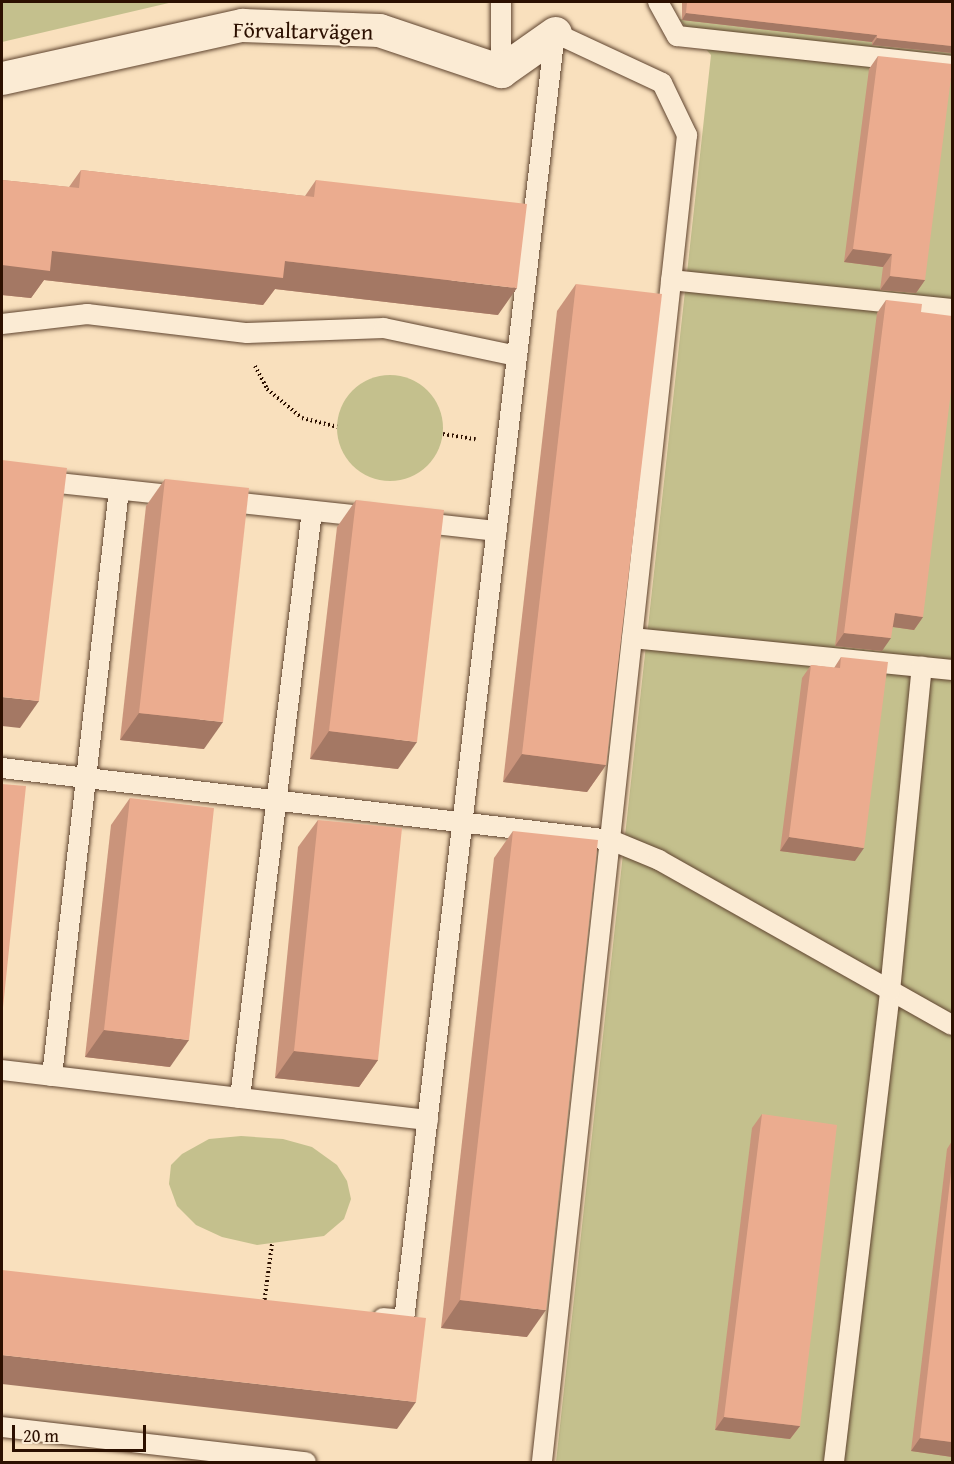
<!DOCTYPE html>
<html>
<head>
<meta charset="utf-8">
<style>
	body { margin:0 }
	#map { position:relative; width:954px; height:1464px; overflow:hidden; background:#f9e0bd; font-family:"Gentium Book Plus",serif }
	div>[style] { position:absolute }
	.green>* { inset:0; background:#c4c08d }
	.round { border-radius:50% }
	.path>* { height:4px; margin-top:-2px; transform-origin:0; background:repeating-linear-gradient(90deg,#2c1000 0 1.5px,transparent 0 4.5px) }
	.roads { filter:drop-shadow(0 0 2px #5f442f) drop-shadow(0 0 2px #5f442f) }
	.service>* { height:20px; margin:-10px; padding:0 10px; transform-origin:10px; border-radius:10px; background:#fbebd4 }
	.minor>* { height:33px; margin:-16.5px; padding:0 16.5px; transform-origin:16.5px; border-radius:16.5px; background:#fbebd4 }
	.wall>* { inset:0; background:#ca947b }
	.shaded-wall>* { inset:0; background:#a47864 }
	.building>* { inset:0; background:#ebac8f }
	span { translate:-50% -50%; white-space:nowrap; text-align:center; line-height:1.15; -webkit-text-stroke:4.5px #fbebd4; paint-order:stroke }
	.street-label { font-size:22px; color:#2c1000 }
	.frame { position:absolute; inset:0; border:3px solid #2c1000; pointer-events:none }
	.scale { position:absolute; left:12px; top:1425px; width:134px; height:27px; box-sizing:border-box; border:3px solid #2c1000; border-top:0; padding-left:8px; font-size:18px; line-height:21px; white-space:nowrap; color:#2c1000; -webkit-text-stroke:4px #fbebd4; paint-order:stroke }
</style>
</head>
<body>
<div id="map">
	<div class="green">
		<div style="clip-path:polygon(2px 2px,173px 2px,2px 42px)"></div>
		<div style="clip-path:polygon(679px 19px,952px 51px,952px 1462px,556px 1462px,711px 55px)"></div>
		<div class="round" style="left:337px;top:375px;width:106px;height:106px"></div>
		<div style="clip-path:polygon(241px 1136px,283px 1139px,312px 1147px,337px 1165px,347px 1181px,351px 1199px,344px 1219px,324px 1236px,257px 1245px,222px 1237px,196px 1225px,177px 1206px,169px 1184px,171px 1165px,182px 1154px,209px 1139px)"></div>
	</div>
	<div class="path">
		<div style="left:255px;top:366px;width:26px;rotate:62deg"></div>
		<div style="left:267px;top:389px;width:45px;rotate:39.6deg"></div>
		<div style="left:302px;top:418px;width:36px;rotate:14deg"></div>
		<div style="left:443px;top:434px;width:33px;rotate:9deg"></div>
		<div style="left:264px;top:1304px;width:61px;rotate:-82.4deg"></div>
	</div>
	<div class="roads">
		<div class="service">
			<div style="left:658px;top:2px;width:39px;rotate:61deg"></div>
			<div style="left:677px;top:36px;width:277px;rotate:6.2deg"></div>
			<div style="left:501px;top:71px;width:69px;rotate:-90deg"></div>
			<div style="left:671px;top:280px;width:282px;rotate:5.9deg"></div>
			<div style="left:2px;top:324px;width:86px;rotate:-6.7deg"></div>
			<div style="left:87px;top:314px;width:161px;rotate:6.8deg"></div>
			<div style="left:247px;top:333px;width:137px;rotate:-2.1deg"></div>
			<div style="left:384px;top:328px;width:136px;rotate:11.9deg"></div>
			<div style="left:2px;top:477px;width:180px;rotate:6.1deg"></div>
			<div style="left:222px;top:501px;width:150px;rotate:6.1deg"></div>
			<div style="left:416px;top:522px;width:81px;rotate:6.4deg"></div>
			<div style="left:632px;top:638px;width:322px;rotate:5.7deg"></div>
			<div style="left:2px;top:768px;width:613px;rotate:6.74deg"></div>
			<div style="left:611px;top:840px;width:52px;rotate:22.6deg"></div>
			<div style="left:659px;top:860px;width:336px;rotate:29.4deg"></div>
			<div style="left:2px;top:1070px;width:429px;rotate:6.7deg"></div>
			<div style="left:52px;top:1076px;width:590px;rotate:-83.48deg"></div>
			<div style="left:240px;top:1098px;width:591px;rotate:-83.01deg"></div>
			<div style="left:383px;top:1318px;width:21px;rotate:5deg"></div>
			<div style="left:404px;top:1320px;width:1296px;rotate:-83.31deg"></div>
			<div style="left:555px;top:33px;width:118px;rotate:25deg"></div>
			<div style="left:662px;top:83px;width:58px;rotate:64.3deg"></div>
			<div style="left:687px;top:135px;width:1335px;rotate:96.24deg"></div>
			<div style="left:2px;top:1427px;width:306px;rotate:6.6deg"></div>
			<div style="left:834px;top:1462px;width:474px;rotate:-83.2deg"></div>
			<div style="left:890px;top:991px;width:326px;rotate:-84.4deg"></div>
		</div>
		<div class="minor">
			<div style="left:2px;top:78px;width:246px;rotate:-12.5deg"></div>
			<div style="left:242px;top:25px;width:137px;rotate:2.1deg"></div>
			<div style="left:379px;top:30px;width:129px;rotate:18.6deg"></div>
			<div style="left:501px;top:71px;width:66px;rotate:-35.1deg"></div>
		</div>
	</div>
	<div class="wall">
		<div style="clip-path:polygon(682px 2px,952px 2px,952px 53px,872px 45px,872px 42px,682px 20px)"></div>
		<div style="clip-path:polygon(878px 56px,925px 280px,916px 293px,880px 290px,883px 267px,844px 262px,869px 69px)"></div>
		<div style="clip-path:polygon(81px 170px,305px 196px,316px 180px,498px 315px,275px 289px,263px 305px,44px 280px,31px 298px,2px 295px,2px 180px,69px 187px)"></div>
		<div style="clip-path:polygon(576px 284px,606px 765px,587px 792px,503px 782px,557px 311px)"></div>
		<div style="clip-path:polygon(886px 300px,921px 312px,923px 617px,914px 630px,893px 627px,882px 651px,835px 646px,877px 313px)"></div>
		<div style="clip-path:polygon(165px 479px,204px 749px,120px 740px,146px 506px)"></div>
		<div style="clip-path:polygon(356px 500px,398px 769px,310px 759px,337px 527px)"></div>
		<div style="clip-path:polygon(841px 657px,855px 861px,780px 851px,802px 678px,811px 665px,834px 668px)"></div>
		<div style="clip-path:polygon(130px 798px,170px 1067px,85px 1057px,111px 825px)"></div>
		<div style="clip-path:polygon(318px 820px,378px 1060px,359px 1087px,275px 1078px,298px 847px)"></div>
		<div style="clip-path:polygon(513px 831px,527px 1337px,441px 1328px,494px 858px)"></div>
		<div style="clip-path:polygon(762px 1114px,800px 1426px,790px 1439px,715px 1430px,752px 1128px)"></div>
		<div style="clip-path:polygon(952px 1141px,952px 1457px,911px 1451px,947px 1149px)"></div>
	</div>
	<div class="shaded-wall">
		<div style="clip-path:polygon(686px 13px,877px 35px,872px 42px,682px 20px)"></div>
		<div style="clip-path:polygon(877px 38px,952px 46px,952px 53px,872px 45px)"></div>
		<div style="clip-path:polygon(853px 249px,892px 254px,883px 267px,844px 262px)"></div>
		<div style="clip-path:polygon(52px 251px,285px 261px,517px 288px,498px 315px,275px 289px,263px 305px,44px 280px,31px 298px,2px 295px,2px 265px)"></div>
		<div style="clip-path:polygon(890px 276px,925px 280px,916px 293px,880px 290px)"></div>
		<div style="clip-path:polygon(895px 613px,923px 617px,914px 630px,886px 626px)"></div>
		<div style="clip-path:polygon(844px 633px,891px 638px,882px 651px,835px 646px)"></div>
		<div style="clip-path:polygon(2px 697px,39px 701px,20px 728px,2px 726px)"></div>
		<div style="clip-path:polygon(139px 713px,223px 722px,204px 749px,120px 740px)"></div>
		<div style="clip-path:polygon(329px 731px,417px 742px,398px 769px,310px 759px)"></div>
		<div style="clip-path:polygon(522px 754px,606px 765px,587px 792px,503px 782px)"></div>
		<div style="clip-path:polygon(789px 837px,864px 848px,855px 861px,780px 851px)"></div>
		<div style="clip-path:polygon(104px 1030px,189px 1040px,170px 1067px,85px 1057px)"></div>
		<div style="clip-path:polygon(294px 1051px,378px 1060px,359px 1087px,275px 1078px)"></div>
		<div style="clip-path:polygon(460px 1300px,546px 1310px,527px 1337px,441px 1328px)"></div>
		<div style="clip-path:polygon(2px 1355px,416px 1402px,397px 1429px,2px 1384px)"></div>
		<div style="clip-path:polygon(724px 1417px,800px 1426px,790px 1439px,715px 1430px)"></div>
		<div style="clip-path:polygon(920px 1438px,952px 1442px,952px 1457px,911px 1451px)"></div>
	</div>
	<div class="building">
		<div style="clip-path:polygon(687px 2px,952px 2px,952px 46px,877px 38px,877px 35px,686px 13px)"></div>
		<div style="clip-path:polygon(878px 56px,952px 64px,952px 70px,925px 280px,890px 276px,892px 254px,853px 249px)"></div>
		<div style="clip-path:polygon(81px 170px,314px 197px,316px 180px,527px 204px,517px 288px,285px 261px,283px 278px,52px 251px,50px 271px,2px 265px,2px 180px,79px 188px)"></div>
		<div style="clip-path:polygon(576px 284px,662px 294px,606px 765px,522px 754px)"></div>
		<div style="clip-path:polygon(886px 300px,922px 304px,921px 312px,952px 316px,952px 383px,923px 617px,895px 613px,891px 638px,844px 633px)"></div>
		<div style="clip-path:polygon(2px 460px,67px 468px,39px 701px,2px 697px)"></div>
		<div style="clip-path:polygon(165px 479px,249px 488px,223px 722px,139px 713px)"></div>
		<div style="clip-path:polygon(356px 500px,444px 510px,417px 742px,329px 731px)"></div>
		<div style="clip-path:polygon(841px 657px,888px 662px,864px 848px,789px 837px,811px 665px,840px 668px)"></div>
		<div style="clip-path:polygon(2px 784px,26px 786px,2px 1017px)"></div>
		<div style="clip-path:polygon(130px 798px,214px 808px,189px 1040px,104px 1030px)"></div>
		<div style="clip-path:polygon(318px 820px,402px 828px,378px 1060px,294px 1051px)"></div>
		<div style="clip-path:polygon(513px 831px,598px 840px,546px 1310px,460px 1300px)"></div>
		<div style="clip-path:polygon(762px 1114px,837px 1125px,800px 1426px,724px 1417px)"></div>
		<div style="clip-path:polygon(952px 1164px,952px 1442px,920px 1438px)"></div>
		<div style="clip-path:polygon(2px 1270px,426px 1318px,416px 1402px,2px 1355px)"></div>
	</div>
	<div class="street-label">
		<span style="left:303px;top:31px;rotate:1deg">Förvaltarvägen</span>
	</div>
	<div class="frame"></div>
	<div class="scale">20 m</div>
</div>
</body>
</html>
